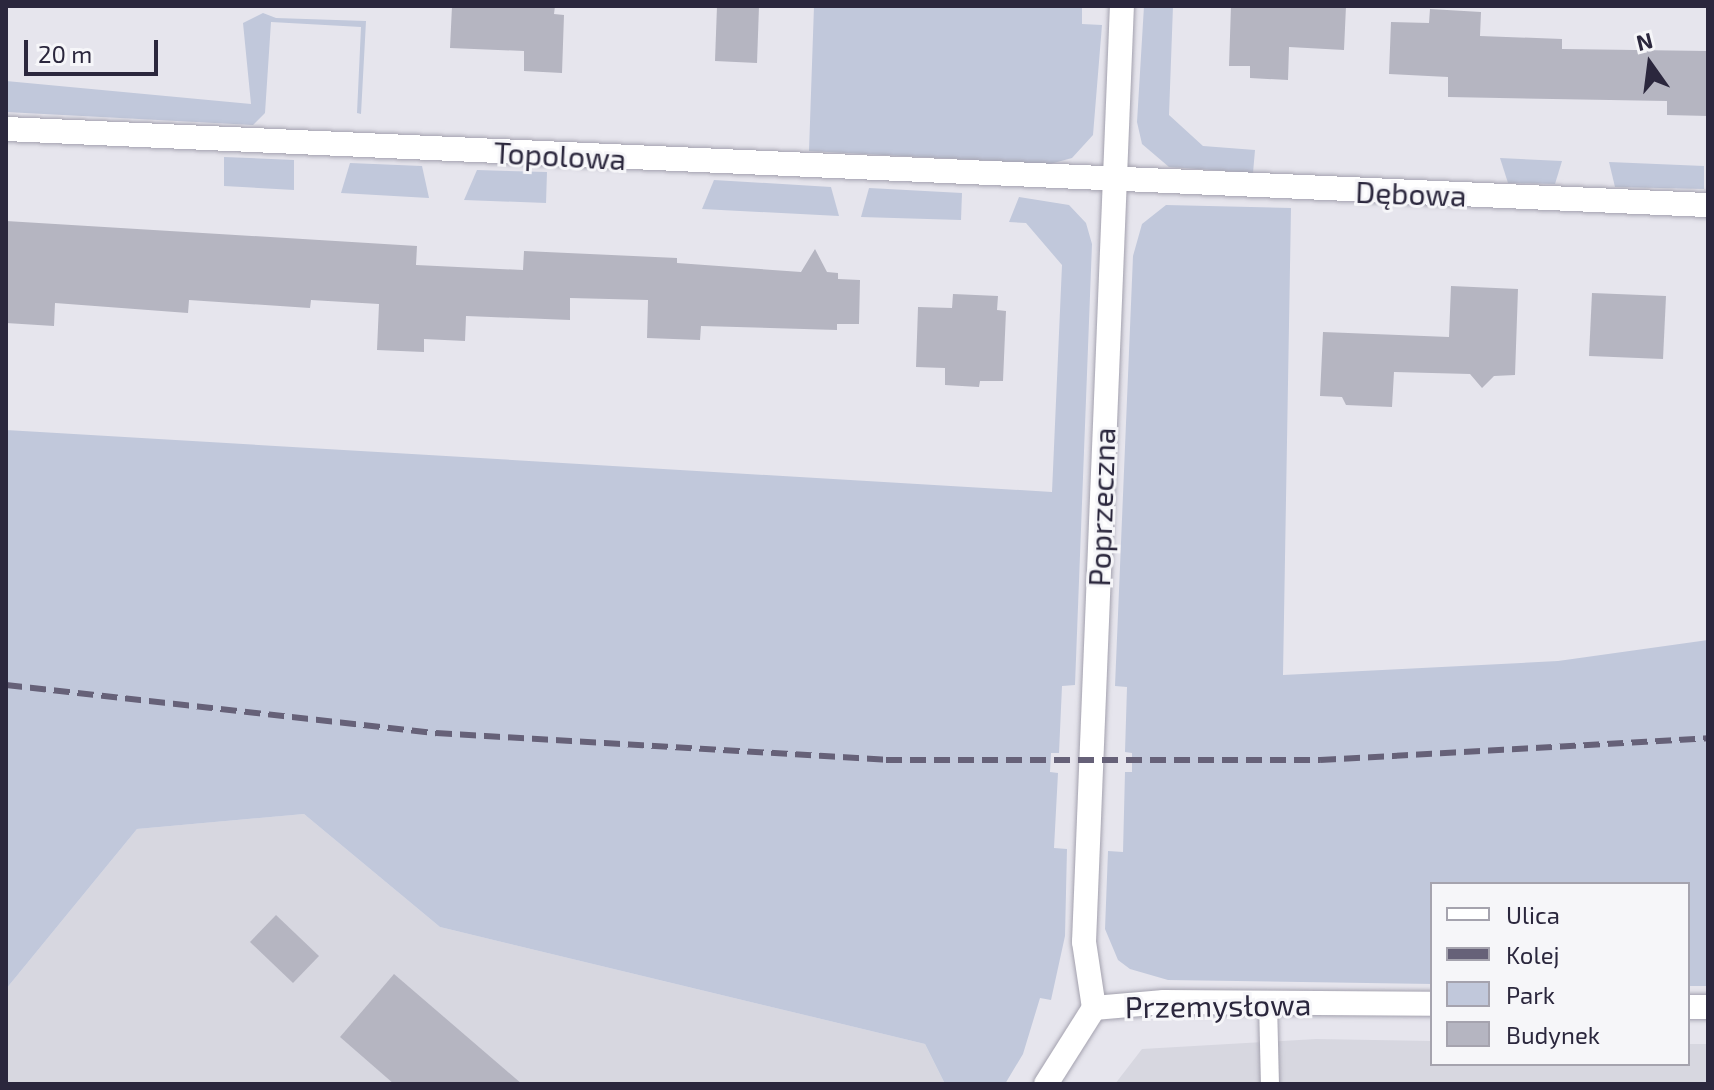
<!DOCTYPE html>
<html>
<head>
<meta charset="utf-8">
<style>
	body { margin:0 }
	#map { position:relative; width:1714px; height:1090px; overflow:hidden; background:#e6e5ed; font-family:"Exo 2",sans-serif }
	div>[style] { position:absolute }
	.built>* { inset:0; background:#d7d7e0 }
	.green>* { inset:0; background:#c1c8db }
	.building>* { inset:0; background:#b5b5c1 }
	.roads { filter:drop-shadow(0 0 2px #a3a1ae) drop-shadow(0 0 2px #a3a1ae) }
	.lane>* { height:18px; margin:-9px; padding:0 9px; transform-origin:9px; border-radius:9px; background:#fff }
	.street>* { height:24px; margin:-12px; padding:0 12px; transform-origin:12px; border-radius:12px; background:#fff }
	.rail>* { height:6px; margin-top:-3px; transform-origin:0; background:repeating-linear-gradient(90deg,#666178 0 16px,transparent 0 24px) }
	span { translate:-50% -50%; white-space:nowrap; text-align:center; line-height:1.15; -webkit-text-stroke:6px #f6f6f9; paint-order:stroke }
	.street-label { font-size:30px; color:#2b273d }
	.frame { position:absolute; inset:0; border:8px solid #2b273d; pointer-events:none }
	.legend { position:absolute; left:1430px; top:882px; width:260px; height:184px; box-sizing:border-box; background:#f6f6f9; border:2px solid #a5a3ae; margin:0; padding:10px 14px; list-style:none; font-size:24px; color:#2b273d }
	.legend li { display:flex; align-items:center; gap:16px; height:40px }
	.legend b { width:40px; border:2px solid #a5a3ae }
	.north { position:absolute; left:1610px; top:24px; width:80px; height:80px; -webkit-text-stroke:6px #f6f6f9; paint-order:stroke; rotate:346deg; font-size:22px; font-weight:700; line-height:32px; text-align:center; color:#2b273d }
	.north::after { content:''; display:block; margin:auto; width:28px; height:36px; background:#2b273d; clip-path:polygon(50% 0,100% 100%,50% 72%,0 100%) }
	.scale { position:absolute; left:24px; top:40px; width:134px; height:36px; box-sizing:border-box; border:4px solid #2b273d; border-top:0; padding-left:10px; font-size:24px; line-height:28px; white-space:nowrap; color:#2b273d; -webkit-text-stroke:6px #f6f6f9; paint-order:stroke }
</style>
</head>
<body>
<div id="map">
	<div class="built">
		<div style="clip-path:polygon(304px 814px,440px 927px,925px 1044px,945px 1084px,6px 1084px,6px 989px,137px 829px)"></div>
		<div style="clip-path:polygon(1316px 1039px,1432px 1041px,1432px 1064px,1688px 1064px,1688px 1044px,1708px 1044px,1708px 1084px,1115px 1084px,1142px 1049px)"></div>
	</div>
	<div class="green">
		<div style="clip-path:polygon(814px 6px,1082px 6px,1082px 24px,1102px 25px,1093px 135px,1072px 158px,1050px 164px,809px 151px)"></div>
		<div style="clip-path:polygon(1144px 6px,1173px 6px,1169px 115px,1203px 146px,1255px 150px,1253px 173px,1169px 167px,1142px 144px,1137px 122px)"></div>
		<div style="clip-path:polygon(263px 13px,276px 18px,366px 21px,361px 114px,357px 113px,361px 27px,271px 22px,265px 113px,253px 125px,6px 112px,6px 81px,251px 104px,243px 23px)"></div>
		<div style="clip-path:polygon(224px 157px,294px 160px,294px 190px,224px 186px)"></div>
		<div style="clip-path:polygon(1500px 158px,1562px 161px,1555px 184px,1508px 183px)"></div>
		<div style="clip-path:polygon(1609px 162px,1704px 166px,1704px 189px,1615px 187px)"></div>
		<div style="clip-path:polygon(350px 163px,422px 166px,429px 198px,341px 193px)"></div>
		<div style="clip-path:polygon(477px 170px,547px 172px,546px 203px,464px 200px)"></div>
		<div style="clip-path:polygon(714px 180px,831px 187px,839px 216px,702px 209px)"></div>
		<div style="clip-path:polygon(869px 188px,962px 193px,961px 220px,861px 217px)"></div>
		<div style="clip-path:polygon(1019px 197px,1069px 205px,1086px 223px,1092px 244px,1075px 685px,1062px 686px,1059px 753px,1051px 753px,1050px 772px,1058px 773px,1054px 848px,1067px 849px,1065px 936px,1051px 1000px,1040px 998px,1023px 1054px,1005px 1084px,945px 1084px,925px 1044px,440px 927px,304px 814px,137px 829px,6px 989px,6px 430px,1052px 492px,1062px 265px,1026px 223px,1009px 222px)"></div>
		<div style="clip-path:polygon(1166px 205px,1291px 208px,1283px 675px,1558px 661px,1708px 640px,1708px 986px,1688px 986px,1688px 884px,1432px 884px,1432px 984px,1168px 980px,1130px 969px,1118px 960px,1105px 929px,1108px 851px,1123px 852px,1125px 772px,1132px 772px,1132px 753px,1125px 752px,1127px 687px,1115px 686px,1133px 256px,1142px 224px)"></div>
	</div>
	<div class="building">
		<div style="clip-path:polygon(452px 6px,555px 6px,554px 14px,564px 15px,562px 73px,524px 71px,524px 51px,450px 48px)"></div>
		<div style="clip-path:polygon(717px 6px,759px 6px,757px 63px,715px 61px)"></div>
		<div style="clip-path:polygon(1231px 6px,1346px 6px,1344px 50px,1289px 47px,1288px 80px,1250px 78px,1250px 66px,1229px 66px)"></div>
		<div style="clip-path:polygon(1430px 9px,1481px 12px,1480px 36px,1562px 39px,1562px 49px,1708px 51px,1708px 116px,1667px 115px,1667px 101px,1448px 97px,1448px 77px,1389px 74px,1391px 22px,1429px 23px)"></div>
		<div style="clip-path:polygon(6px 221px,417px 246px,416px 265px,523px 270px,524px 251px,677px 258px,677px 263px,801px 272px,815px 249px,827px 272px,838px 273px,838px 279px,860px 280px,859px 324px,837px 324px,837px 330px,701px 326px,700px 340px,647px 338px,648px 300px,570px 298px,570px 320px,466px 316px,465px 341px,424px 339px,424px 352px,377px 350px,379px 304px,311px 300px,310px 308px,189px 300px,188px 313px,55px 303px,54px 326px,6px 323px)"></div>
		<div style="clip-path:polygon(1451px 286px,1518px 289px,1515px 375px,1494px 376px,1482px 388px,1470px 374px,1394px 372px,1392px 407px,1346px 405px,1342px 397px,1320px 396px,1323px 332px,1449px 337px)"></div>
		<div style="clip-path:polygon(1592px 293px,1666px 296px,1663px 359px,1589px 356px)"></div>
		<div style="clip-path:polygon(953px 294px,998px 296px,997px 310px,1006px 311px,1003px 381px,980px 381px,979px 387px,945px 385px,945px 368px,916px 367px,918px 307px,952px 308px)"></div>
		<div style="clip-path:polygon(276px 915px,319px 956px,293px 983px,250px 942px)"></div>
		<div style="clip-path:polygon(394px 974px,522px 1084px,394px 1084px,340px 1037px)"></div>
	</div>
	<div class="roads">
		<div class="lane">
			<div style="left:1268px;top:1003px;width:81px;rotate:88.6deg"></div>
		</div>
		<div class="street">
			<div style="left:6px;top:129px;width:1704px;rotate:2.56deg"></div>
			<div style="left:1688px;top:1007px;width:20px"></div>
			<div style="left:1094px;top:1008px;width:67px;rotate:-98.6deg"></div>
			<div style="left:1084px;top:942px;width:937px;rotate:-87.68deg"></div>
			<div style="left:1094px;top:1008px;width:70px;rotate:-4.9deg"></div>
			<div style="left:1164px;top:1002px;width:268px;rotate:0.4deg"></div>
			<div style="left:1046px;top:1084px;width:90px;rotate:-57.7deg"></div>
		</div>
	</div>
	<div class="rail">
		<div style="left:6px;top:685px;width:433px;rotate:6.4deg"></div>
		<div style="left:436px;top:733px;width:451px;rotate:3.4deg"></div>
		<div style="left:886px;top:760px;width:434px"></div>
		<div style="left:1320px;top:760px;width:389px;rotate:-3.2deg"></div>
	</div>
	<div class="street-label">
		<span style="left:560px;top:155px;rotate:3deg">Topolowa</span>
		<span style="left:1411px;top:193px;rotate:2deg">Dębowa</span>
		<span style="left:1101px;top:507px;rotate:-88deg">Poprzeczna</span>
		<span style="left:1218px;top:1005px;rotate:-1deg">Przemysłowa</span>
	</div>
	<div class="frame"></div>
	<ul class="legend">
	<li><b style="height:10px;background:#fff"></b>Ulica</li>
	<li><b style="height:10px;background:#666178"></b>Kolej</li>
	<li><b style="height:22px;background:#c1c8db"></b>Park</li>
	<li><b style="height:22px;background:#b5b5c1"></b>Budynek</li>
	</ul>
	<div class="north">N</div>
	<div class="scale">20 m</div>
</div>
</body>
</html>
